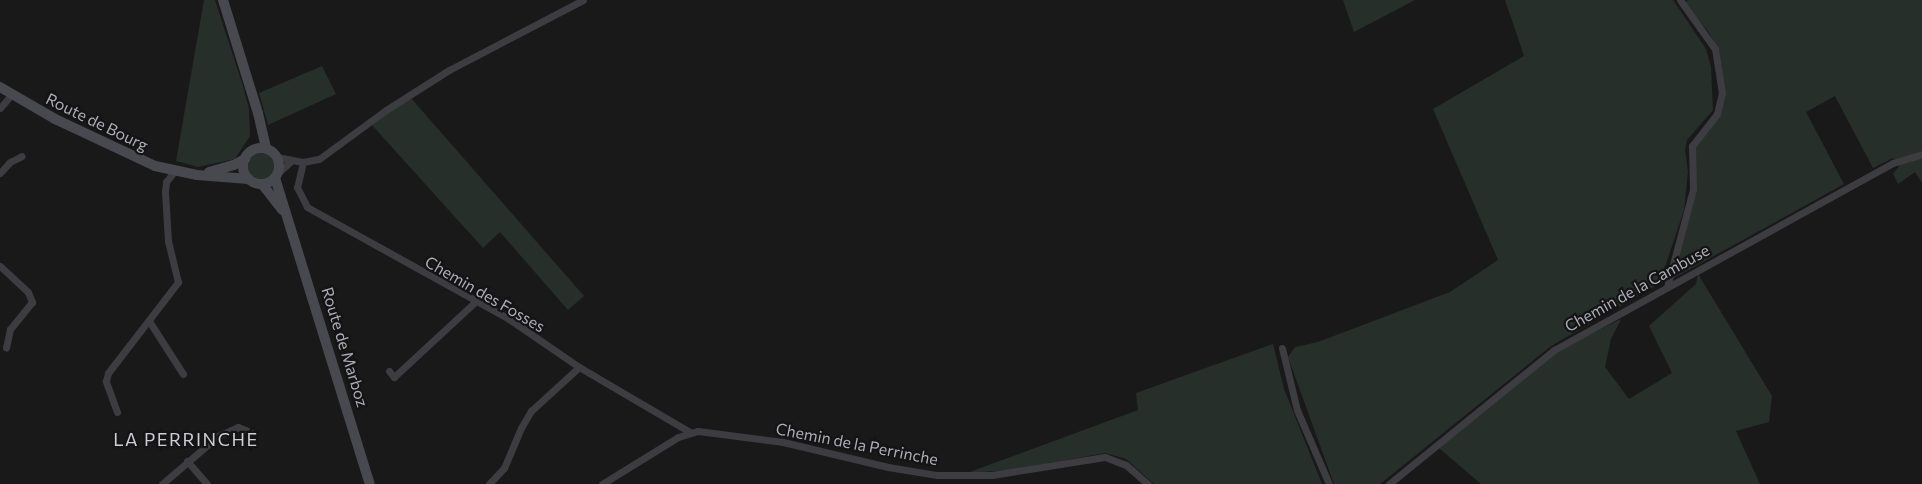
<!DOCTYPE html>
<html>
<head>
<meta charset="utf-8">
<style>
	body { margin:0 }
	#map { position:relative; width:1922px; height:484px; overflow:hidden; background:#19191a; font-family:Commissioner,sans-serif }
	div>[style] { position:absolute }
	.green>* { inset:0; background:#272f2b }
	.round { border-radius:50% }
	.street>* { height:7px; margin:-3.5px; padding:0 3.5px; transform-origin:3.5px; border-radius:3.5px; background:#3d3c41 }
	.secondary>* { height:10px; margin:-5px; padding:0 5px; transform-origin:5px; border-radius:5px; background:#48484f }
	.secondary>.ring { margin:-5px; padding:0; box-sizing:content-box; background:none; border:10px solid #48484f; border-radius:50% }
	span { translate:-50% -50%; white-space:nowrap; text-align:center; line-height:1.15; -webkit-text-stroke:4.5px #141415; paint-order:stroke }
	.street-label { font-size:16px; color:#adadb8 }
	.neighbourhood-label { font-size:18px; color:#cdcdd5; letter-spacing:1.5px }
</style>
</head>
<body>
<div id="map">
	<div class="green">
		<div style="clip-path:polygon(204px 0,215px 0,243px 86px,249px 109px,250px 136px,235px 159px,198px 167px,176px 161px)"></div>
		<div style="clip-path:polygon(1343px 0,1415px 0,1354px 32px)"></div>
		<div style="clip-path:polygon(1505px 0,1673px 0,1706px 49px,1711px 67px,1713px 110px,1687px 140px,1685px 150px,1688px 172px,1684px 210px,1666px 264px,1657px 285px,1551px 346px,1380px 484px,1334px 484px,1288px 357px,1295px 347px,1318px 342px,1450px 292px,1498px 260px,1433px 109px,1524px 56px)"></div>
		<div style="clip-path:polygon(1688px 0,1922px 0,1922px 183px,1915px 172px,1898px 184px,1893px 174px,1899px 166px,1893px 158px,1873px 168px,1835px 96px,1806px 112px,1844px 184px,1674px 278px,1672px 275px,1694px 201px,1695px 150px,1698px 142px,1718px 119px,1725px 95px,1719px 51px,1708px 31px,1684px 3px)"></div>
		<div style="clip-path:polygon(322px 66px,336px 94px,268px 125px,259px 93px)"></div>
		<div style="clip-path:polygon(410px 97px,584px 296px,568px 310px,500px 232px,483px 248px,371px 124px)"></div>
		<div class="round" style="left:248px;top:153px;width:26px;height:26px"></div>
		<div style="clip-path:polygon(1698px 274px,1772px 396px,1769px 422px,1736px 431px,1760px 484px,1481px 484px,1439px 448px,1559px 350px,1621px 319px,1611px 339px,1605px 367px,1629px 399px,1672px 373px,1649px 326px,1696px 284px)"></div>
		<div style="clip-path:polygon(1273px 344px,1284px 389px,1322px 484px,1154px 484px,1126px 459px,1105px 453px,1011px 470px,967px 473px,1138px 410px,1136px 393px)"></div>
	</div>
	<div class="street">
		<div style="left:0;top:108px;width:17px;rotate:-50deg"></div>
		<div style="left:277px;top:157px;width:26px;rotate:11deg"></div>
		<div style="left:303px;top:162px;width:16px;rotate:-11deg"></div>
		<div style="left:319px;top:159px;width:83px;rotate:-36.2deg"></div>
		<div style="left:386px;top:110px;width:75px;rotate:-32.4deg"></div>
		<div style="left:449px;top:70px;width:151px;rotate:-27.6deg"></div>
		<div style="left:303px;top:162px;width:26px;rotate:103deg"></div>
		<div style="left:297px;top:187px;width:22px;rotate:63deg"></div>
		<div style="left:307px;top:207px;width:231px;rotate:29deg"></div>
		<div style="left:509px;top:319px;width:85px;rotate:34.4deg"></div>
		<div style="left:579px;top:367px;width:129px;rotate:30.4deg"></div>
		<div style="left:279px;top:172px;width:15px;rotate:-42deg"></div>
		<div style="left:0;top:173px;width:15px;rotate:-48deg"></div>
		<div style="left:10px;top:162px;width:13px;rotate:-27deg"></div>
		<div style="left:0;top:266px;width:38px;rotate:43deg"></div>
		<div style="left:28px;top:292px;width:11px;rotate:68deg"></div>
		<div style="left:32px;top:302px;width:35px;rotate:129deg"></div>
		<div style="left:10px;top:329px;width:19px;rotate:102deg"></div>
		<div style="left:1667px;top:287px;width:101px;rotate:-75.1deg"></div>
		<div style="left:1693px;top:189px;width:43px;rotate:-91.3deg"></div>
		<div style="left:1692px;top:146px;width:41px;rotate:-52deg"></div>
		<div style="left:1717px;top:114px;width:22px;rotate:-77deg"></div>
		<div style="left:1722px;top:93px;width:45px;rotate:-99deg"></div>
		<div style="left:1715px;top:49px;width:60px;rotate:-125.5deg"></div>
		<div style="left:149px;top:321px;width:63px;rotate:57.3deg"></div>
		<div style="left:1282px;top:348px;width:64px;rotate:76.4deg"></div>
		<div style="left:1297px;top:410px;width:81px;rotate:66.6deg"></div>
		<div style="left:389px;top:371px;width:8px;rotate:50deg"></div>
		<div style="left:394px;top:377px;width:110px;rotate:-42.8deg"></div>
		<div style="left:117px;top:412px;width:33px;rotate:-110deg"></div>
		<div style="left:106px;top:381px;width:8px;rotate:-76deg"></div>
		<div style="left:108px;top:373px;width:115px;rotate:-52.4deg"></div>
		<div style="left:178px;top:282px;width:42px;rotate:-103.7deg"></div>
		<div style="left:168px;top:241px;width:49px;rotate:-93.5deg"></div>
		<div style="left:165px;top:192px;width:10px;rotate:-84deg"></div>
		<div style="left:166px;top:182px;width:15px;rotate:-53deg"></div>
		<div style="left:187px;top:461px;width:30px;rotate:49deg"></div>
		<div style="left:162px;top:484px;width:74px;rotate:-40.6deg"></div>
		<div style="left:218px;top:436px;width:22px;rotate:-24deg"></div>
		<div style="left:238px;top:427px;width:13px;rotate:23deg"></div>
		<div style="left:489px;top:484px;width:22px;rotate:-47deg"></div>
		<div style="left:504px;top:468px;width:43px;rotate:-67deg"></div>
		<div style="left:521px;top:428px;width:20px;rotate:-60deg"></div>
		<div style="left:531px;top:411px;width:65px;rotate:-42.5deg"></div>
		<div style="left:602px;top:484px;width:89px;rotate:-31.7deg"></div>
		<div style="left:678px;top:437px;width:21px;rotate:-17deg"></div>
		<div style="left:698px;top:431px;width:86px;rotate:7.4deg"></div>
		<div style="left:783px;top:442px;width:108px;rotate:13.4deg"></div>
		<div style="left:888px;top:467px;width:50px;rotate:9.3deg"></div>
		<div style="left:937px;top:475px;width:55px"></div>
		<div style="left:992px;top:475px;width:114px;rotate:-9.1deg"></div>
		<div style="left:1105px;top:457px;width:22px;rotate:21deg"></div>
		<div style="left:1126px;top:465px;width:29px;rotate:41deg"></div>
		<div style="left:1389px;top:484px;width:213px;rotate:-39.1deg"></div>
		<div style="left:1554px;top:350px;width:387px;rotate:-28.9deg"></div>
		<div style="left:1893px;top:163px;width:30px;rotate:-17deg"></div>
	</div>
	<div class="secondary">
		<div style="left:223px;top:0;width:118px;rotate:72.8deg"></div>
		<div style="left:258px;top:113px;width:37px;rotate:77deg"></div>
		<div style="left:0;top:87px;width:64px;rotate:30.2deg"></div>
		<div style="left:55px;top:119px;width:110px;rotate:25.2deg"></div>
		<div style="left:155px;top:166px;width:43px;rotate:12.1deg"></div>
		<div style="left:197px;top:175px;width:52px;rotate:4.4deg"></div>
		<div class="ring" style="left:243px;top:148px;width:26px;height:26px"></div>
		<div style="left:209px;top:172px;width:26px;rotate:-16deg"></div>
		<div style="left:234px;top:165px;width:13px;rotate:-29deg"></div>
		<div style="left:275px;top:178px;width:320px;rotate:72.8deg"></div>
		<div style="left:262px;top:184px;width:33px;rotate:52deg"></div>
	</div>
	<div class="street-label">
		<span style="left:97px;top:122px;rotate:26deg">Route de Bourg</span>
		<span style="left:1637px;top:288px;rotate:-29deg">Chemin de la Cambuse</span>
		<span style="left:485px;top:294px;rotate:30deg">Chemin des Fosses</span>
		<span style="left:345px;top:347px;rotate:73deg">Route de Marboz</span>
		<span style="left:857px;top:444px;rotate:11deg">Chemin de la Perrinche</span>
	</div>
	<div class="neighbourhood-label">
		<span style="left:186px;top:439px">LA PERRINCHE</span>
	</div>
</div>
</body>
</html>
